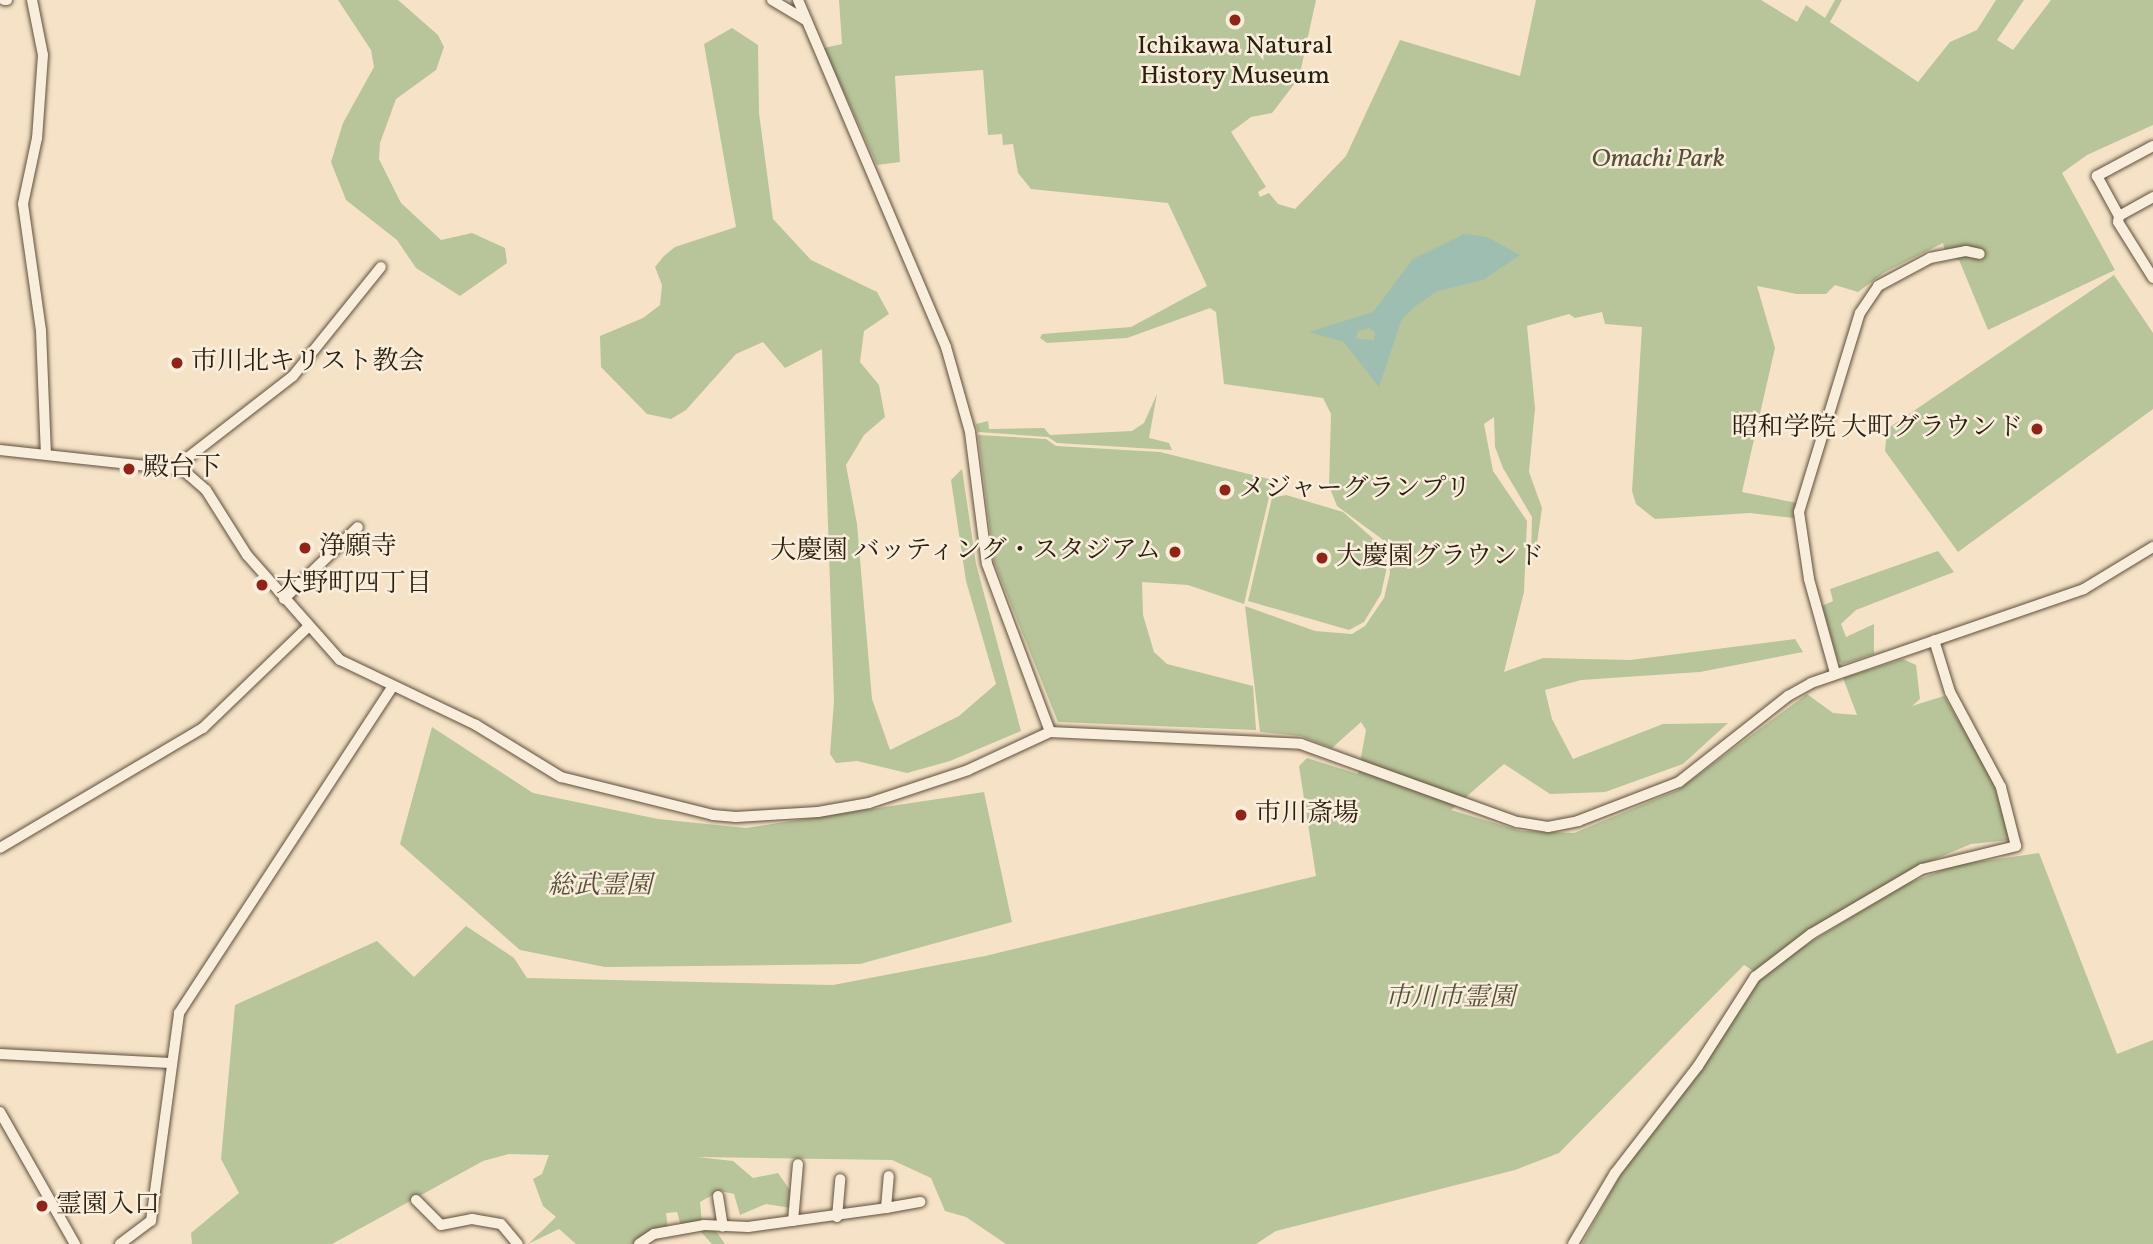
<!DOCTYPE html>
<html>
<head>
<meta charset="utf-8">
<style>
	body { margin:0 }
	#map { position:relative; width:2153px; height:1244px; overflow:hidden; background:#f6e3c7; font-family:Vollkorn,"Noto Serif JP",serif }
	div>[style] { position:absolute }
	.green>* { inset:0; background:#b8c499 }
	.water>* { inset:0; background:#9dbeb1 }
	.roads { filter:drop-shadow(0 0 2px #5e4f3c) drop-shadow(0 0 2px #5e4f3c) }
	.minor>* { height:10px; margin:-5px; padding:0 5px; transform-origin:5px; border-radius:5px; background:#f9eddb }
	.dots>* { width:19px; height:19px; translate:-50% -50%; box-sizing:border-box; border:4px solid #f9eddb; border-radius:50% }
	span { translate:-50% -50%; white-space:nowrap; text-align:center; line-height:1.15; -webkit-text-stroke:5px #f9eddb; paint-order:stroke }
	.poi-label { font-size:26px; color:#2b1e0d }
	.left { translate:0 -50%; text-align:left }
	.right { translate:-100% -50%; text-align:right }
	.park-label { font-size:26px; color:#555037; font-style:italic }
</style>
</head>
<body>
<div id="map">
	<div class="green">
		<div style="clip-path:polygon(338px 0,398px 0,438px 35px,444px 47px,436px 70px,396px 99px,380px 143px,379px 159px,401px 203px,441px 240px,472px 233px,505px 248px,507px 263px,460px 296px,416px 268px,397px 240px,346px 200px,331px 162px,343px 123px,374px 67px,371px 50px)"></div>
		<div style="clip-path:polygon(839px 0,1316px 0,1299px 78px,1272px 113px,1251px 117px,1231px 132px,1266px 187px,1258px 192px,1260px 197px,1269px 193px,1278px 204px,1295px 209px,1346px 156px,1400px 40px,1520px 76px,1536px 0,1761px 0,1797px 22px,1806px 5px,1825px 18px,1835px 0,1842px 0,1830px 22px,1918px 82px,1950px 42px,1977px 30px,1996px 0,2024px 0,1997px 40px,2013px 50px,2051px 0,2153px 0,2153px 125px,2087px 155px,2062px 173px,2115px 270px,1988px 330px,1959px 260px,1947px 258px,1943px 243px,1885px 272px,1858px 292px,1835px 285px,1826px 294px,1797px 294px,1757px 286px,1775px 348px,1742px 492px,1797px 503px,1794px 518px,1750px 513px,1655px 519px,1636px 504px,1632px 491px,1642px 327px,1605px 324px,1602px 312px,1575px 318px,1569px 314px,1527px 326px,1535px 408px,1529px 472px,1542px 508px,1535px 557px,1531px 557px,1532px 517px,1503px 468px,1495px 447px,1494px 417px,1484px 424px,1493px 471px,1527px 521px,1524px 592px,1504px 672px,1543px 658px,1630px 660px,1795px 639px,1803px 652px,1700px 672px,1581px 680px,1545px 690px,1552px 719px,1573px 759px,1663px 724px,1728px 723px,1683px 764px,1605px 792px,1550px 794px,1504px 764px,1451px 810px,1521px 831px,1574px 833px,1678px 790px,1807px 694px,1833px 713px,1857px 715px,1843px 678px,1903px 659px,1916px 665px,1920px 699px,1912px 706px,1944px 696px,1992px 778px,2010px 840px,1971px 844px,1914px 868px,1755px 972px,1744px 965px,1559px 1153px,1515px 1170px,1276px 1231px,1256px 1244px,1006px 1244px,966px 1217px,945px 1211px,931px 1178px,892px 1160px,697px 1157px,733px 1161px,753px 1178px,778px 1173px,792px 1193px,791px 1208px,766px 1204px,740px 1215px,734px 1194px,720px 1191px,700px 1202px,702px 1223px,681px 1226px,677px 1212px,666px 1213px,668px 1228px,656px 1229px,632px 1244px,576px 1244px,559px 1229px,528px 1244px,556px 1217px,543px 1206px,533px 1179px,542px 1174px,549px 1155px,509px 1154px,483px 1161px,332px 1244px,192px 1244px,191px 1233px,239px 1193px,221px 1159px,235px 1005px,377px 941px,414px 977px,466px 926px,514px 958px,527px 978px,833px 985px,985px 956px,1316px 876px,1299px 766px,1307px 758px,1358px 774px,1366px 730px,1361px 722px,1332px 748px,1301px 736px,1260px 732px,1245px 606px,1315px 631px,1352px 634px,1365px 626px,1384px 598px,1390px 573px,1386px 542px,1337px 506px,1329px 486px,1331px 414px,1323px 398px,1224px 384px,1216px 312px,1210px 308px,1127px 338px,1047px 343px,1040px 338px,1042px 334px,1131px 327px,1207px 286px,1168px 203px,1031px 189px,1018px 173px,1013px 144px,1003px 145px,1002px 134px,988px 135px,983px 70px,895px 76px,900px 162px,877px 165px,824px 48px,842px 44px)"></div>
		<div style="clip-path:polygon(732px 28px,758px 45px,759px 113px,773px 219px,811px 260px,877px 292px,889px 314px,864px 331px,860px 362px,879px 385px,885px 417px,864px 435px,846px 465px,857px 524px,872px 699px,890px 750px,959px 716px,996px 684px,966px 581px,951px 480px,962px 469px,976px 564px,1021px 731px,950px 761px,907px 773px,857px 761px,836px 763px,830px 754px,834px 701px,822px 349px,785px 368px,763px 342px,736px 354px,686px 410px,671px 419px,647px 414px,601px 367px,600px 336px,643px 318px,660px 305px,662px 285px,655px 267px,664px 256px,675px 247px,736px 227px,704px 44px)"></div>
		<div style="clip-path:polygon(2114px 275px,2153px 333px,2153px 409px,1958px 552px,1885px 451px,1887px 429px)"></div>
		<div style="clip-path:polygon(1157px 394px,1149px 438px,1169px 443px,1172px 450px,1057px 443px,1048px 437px,978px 432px,976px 424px,988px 421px,989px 429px,1044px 428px,1050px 435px,1132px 431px,1144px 423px)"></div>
		<div style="clip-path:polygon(978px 435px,1046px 439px,1056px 446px,1160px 452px,1273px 480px,1244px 604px,1188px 585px,1142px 582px,1143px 615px,1154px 652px,1167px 664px,1253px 686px,1256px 730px,1058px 722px,994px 562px)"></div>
		<div style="clip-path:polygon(1286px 495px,1343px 512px,1385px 549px,1387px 567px,1381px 594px,1364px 622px,1349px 630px,1248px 601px,1272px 498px)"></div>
		<div style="clip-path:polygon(1938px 551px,1954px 572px,1856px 610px,1841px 624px,1846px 637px,1874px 624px,1874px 654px,1843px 664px,1838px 661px,1822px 606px,1833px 601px,1830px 589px)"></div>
		<div style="clip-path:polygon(432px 727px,533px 793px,658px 819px,746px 828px,984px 792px,1012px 922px,860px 964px,605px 967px,520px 950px,400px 844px)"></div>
		<div style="clip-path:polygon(2039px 853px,2117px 1054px,2153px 1040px,2153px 1244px,1582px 1244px,1621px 1174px,1758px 981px,1796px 951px,1906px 884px,1956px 865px)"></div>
		<div style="clip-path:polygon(714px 1228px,725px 1244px,712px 1244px,700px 1231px)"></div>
	</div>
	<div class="water">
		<div style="clip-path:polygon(evenodd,1464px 234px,1487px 237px,1520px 255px,1483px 280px,1437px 291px,1414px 307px,1401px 321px,1379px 387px,1344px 342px,1309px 332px,1373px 312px,1413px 259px,1464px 234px,1369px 328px,1375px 332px,1374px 340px,1356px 339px,1358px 331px,1369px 328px)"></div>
	</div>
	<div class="roads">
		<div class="minor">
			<div style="left:4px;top:0;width:3px"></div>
			<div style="left:32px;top:0;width:56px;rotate:78.7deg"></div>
			<div style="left:43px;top:55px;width:83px;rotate:94.1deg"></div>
			<div style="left:37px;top:138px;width:67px;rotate:102deg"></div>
			<div style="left:23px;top:204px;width:128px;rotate:81.9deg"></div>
			<div style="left:41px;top:331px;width:123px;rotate:87.7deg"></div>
			<div style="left:772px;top:0;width:39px;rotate:31deg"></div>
			<div style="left:798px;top:0;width:377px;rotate:66.9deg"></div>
			<div style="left:946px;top:347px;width:88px;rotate:74.2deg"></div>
			<div style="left:970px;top:432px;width:133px;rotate:82.7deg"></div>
			<div style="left:987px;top:564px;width:179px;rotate:69.4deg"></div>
			<div style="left:2153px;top:146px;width:64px;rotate:151.8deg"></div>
			<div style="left:2097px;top:176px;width:46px;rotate:61.2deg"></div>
			<div style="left:2119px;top:216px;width:6px;rotate:99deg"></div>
			<div style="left:2118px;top:222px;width:66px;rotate:58deg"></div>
			<div style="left:2119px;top:216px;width:39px;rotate:-29deg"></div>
			<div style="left:0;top:450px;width:184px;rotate:6.2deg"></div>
			<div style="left:183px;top:470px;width:30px;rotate:41deg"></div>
			<div style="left:206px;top:490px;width:77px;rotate:57.8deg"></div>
			<div style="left:247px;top:555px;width:140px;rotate:48.5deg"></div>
			<div style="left:340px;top:660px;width:151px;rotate:25.5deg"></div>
			<div style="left:476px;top:725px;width:100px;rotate:31.5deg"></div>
			<div style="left:561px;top:777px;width:157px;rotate:14deg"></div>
			<div style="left:713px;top:815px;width:23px;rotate:5deg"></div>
			<div style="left:736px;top:817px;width:82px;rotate:-3.5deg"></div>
			<div style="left:818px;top:812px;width:52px;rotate:-10deg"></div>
			<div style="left:869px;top:803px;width:104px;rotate:-18.4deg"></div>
			<div style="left:968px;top:770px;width:90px;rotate:-24.9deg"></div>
			<div style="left:1050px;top:732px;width:251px;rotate:2.7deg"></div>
			<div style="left:1301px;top:744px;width:230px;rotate:19.9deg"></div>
			<div style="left:1517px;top:822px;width:31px;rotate:9deg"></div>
			<div style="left:1548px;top:827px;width:31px;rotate:-11deg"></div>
			<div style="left:1578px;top:821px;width:108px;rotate:-21.1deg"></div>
			<div style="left:1679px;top:782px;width:139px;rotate:-38.3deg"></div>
			<div style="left:1788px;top:696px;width:26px;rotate:-29deg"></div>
			<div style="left:1811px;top:683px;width:289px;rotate:-19deg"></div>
			<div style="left:2084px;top:589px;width:81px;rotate:-31.3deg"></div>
			<div style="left:181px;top:469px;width:11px;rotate:-63deg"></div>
			<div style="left:186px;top:459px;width:135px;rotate:-37.8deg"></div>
			<div style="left:293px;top:376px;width:140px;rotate:-51.1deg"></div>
			<div style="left:284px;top:599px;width:103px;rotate:-44.2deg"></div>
			<div style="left:1835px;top:673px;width:98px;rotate:-105.5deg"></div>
			<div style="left:1809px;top:579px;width:68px;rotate:-98.5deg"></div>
			<div style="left:1799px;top:512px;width:208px;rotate:-73deg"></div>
			<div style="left:1860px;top:313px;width:32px;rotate:-56deg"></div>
			<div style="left:1878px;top:286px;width:59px;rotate:-28.3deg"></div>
			<div style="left:1930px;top:258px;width:37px;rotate:-11deg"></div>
			<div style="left:1966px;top:251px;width:14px;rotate:12deg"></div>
			<div style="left:0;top:848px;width:236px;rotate:-30.6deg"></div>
			<div style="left:203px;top:728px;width:144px;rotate:-43.9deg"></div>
			<div style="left:0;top:1054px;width:170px;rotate:3deg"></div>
			<div style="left:0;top:1112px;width:152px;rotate:60.4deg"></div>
			<div style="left:718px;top:1196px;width:31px;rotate:81deg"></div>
			<div style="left:416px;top:1200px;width:35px;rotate:45deg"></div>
			<div style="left:441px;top:1225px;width:32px;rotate:-11deg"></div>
			<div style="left:472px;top:1219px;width:29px;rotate:10deg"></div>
			<div style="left:501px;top:1224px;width:26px;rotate:50deg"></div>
			<div style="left:886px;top:1208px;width:35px;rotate:-10deg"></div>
			<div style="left:837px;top:1217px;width:38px;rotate:-85deg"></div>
			<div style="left:793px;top:1221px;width:57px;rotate:-85deg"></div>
			<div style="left:120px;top:1244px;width:39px;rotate:-37deg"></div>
			<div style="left:151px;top:1221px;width:210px;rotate:-82.3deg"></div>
			<div style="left:179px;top:1013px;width:389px;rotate:-56.8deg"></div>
			<div style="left:639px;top:1244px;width:18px;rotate:-34deg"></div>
			<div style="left:654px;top:1234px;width:51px;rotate:-10.2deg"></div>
			<div style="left:704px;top:1225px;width:44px;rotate:2.6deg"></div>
			<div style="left:748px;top:1227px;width:139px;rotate:-7.8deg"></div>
			<div style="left:886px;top:1208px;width:32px;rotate:-85deg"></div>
			<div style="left:1573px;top:1244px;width:82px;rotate:-59.4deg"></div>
			<div style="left:1615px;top:1173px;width:135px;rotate:-52.2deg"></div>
			<div style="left:1698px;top:1066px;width:106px;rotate:-57.4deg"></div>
			<div style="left:1755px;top:977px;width:71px;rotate:-37.5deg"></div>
			<div style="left:1811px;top:934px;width:129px;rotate:-30.4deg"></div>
			<div style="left:1922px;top:869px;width:97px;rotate:-13.7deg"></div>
			<div style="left:2016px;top:846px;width:61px;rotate:-104.3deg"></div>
			<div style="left:2001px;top:787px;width:108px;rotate:-118.2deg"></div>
			<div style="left:1950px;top:692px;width:54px;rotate:-107.1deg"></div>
		</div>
	</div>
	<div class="dots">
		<div style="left:1235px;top:20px;background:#8f2418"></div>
		<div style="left:177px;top:363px;background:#8f2418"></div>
		<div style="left:2037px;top:429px;background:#8f2418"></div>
		<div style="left:129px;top:469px;background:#8f2418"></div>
		<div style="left:1225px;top:490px;background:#8f2418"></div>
		<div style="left:305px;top:548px;background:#8f2418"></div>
		<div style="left:1175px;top:552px;background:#8f2418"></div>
		<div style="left:1322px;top:558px;background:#8f2418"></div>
		<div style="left:262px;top:585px;background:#8f2418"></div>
		<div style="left:1241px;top:815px;background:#8f2418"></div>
		<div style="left:42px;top:1206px;background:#8f2418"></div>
	</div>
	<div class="poi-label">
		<span style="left:1235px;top:62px">Ichikawa Natural<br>History Museum</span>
		<span class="left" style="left:191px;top:363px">市川北キリスト教会</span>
		<span class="right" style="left:2023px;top:429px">昭和学院 大町グラウンド</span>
		<span class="left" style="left:143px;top:469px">殿台下</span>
		<span class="left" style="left:1239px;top:490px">メジャーグランプリ</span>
		<span class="left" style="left:319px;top:548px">浄願寺</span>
		<span class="right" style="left:1161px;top:552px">大慶園 バッティング・スタジアム</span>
		<span class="left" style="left:1336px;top:558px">大慶園グラウンド</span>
		<span class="left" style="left:276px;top:585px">大野町四丁目</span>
		<span class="left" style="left:1255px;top:815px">市川斎場</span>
		<span class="left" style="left:56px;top:1206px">霊園入口</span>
	</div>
	<div class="park-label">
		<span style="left:1658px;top:160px">Omachi Park</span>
		<span style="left:600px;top:887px">総武霊園</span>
		<span style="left:1450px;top:999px">市川市霊園</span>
	</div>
</div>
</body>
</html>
